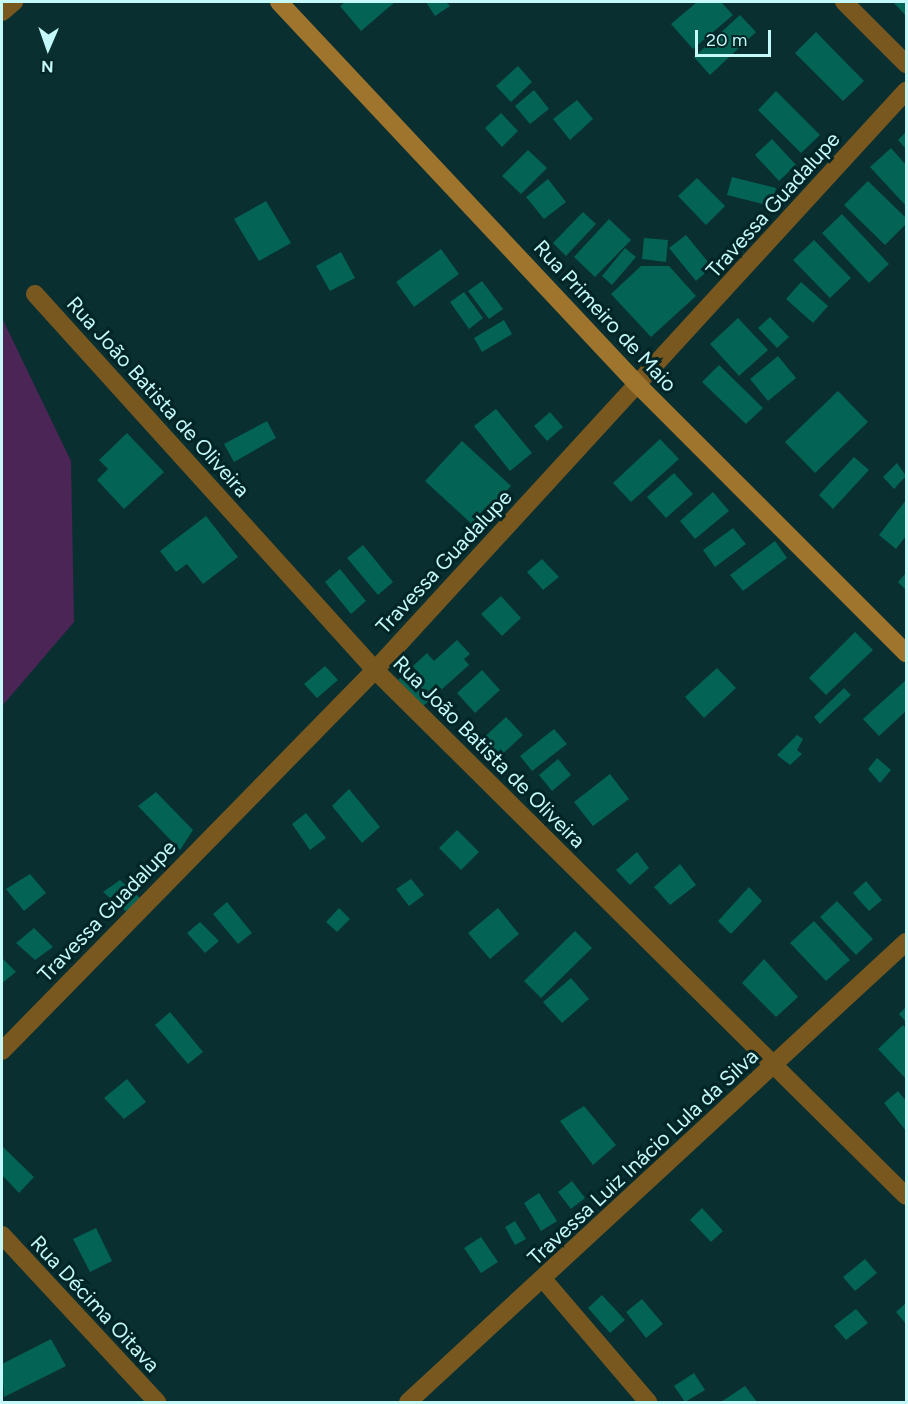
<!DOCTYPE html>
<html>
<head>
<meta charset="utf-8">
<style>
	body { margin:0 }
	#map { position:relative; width:908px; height:1404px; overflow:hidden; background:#0a2f30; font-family:Figtree,sans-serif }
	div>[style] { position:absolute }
	.green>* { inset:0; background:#4a2556 }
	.building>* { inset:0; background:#036354 }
	.street>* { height:18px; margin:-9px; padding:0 9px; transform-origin:9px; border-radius:9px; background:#795820 }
	.secondary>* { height:18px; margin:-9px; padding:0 9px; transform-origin:9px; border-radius:9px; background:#9f742d }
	span { translate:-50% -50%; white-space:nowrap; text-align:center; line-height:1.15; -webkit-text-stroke:6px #002526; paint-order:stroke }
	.street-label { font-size:21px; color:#c5f8f9 }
	.frame { position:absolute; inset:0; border:3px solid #c5f8f9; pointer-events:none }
	.north { position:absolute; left:18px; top:18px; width:60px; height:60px; -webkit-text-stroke:4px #002526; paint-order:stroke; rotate:182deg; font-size:16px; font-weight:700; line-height:24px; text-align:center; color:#c5f8f9 }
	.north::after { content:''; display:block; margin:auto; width:21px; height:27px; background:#c5f8f9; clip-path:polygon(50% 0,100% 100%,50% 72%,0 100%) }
	.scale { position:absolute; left:695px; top:30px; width:76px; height:27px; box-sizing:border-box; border:3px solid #c5f8f9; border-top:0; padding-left:8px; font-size:18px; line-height:21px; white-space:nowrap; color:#c5f8f9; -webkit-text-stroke:4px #002526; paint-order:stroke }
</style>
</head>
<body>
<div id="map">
	<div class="green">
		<div style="clip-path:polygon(2px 318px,71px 461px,74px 622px,2px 706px)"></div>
	</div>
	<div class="building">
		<div style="clip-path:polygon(345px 2px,395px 2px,361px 31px,340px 6px)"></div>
		<div style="clip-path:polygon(426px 2px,446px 2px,450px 6px,435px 16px)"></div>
		<div style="clip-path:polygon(697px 2px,721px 2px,733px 15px,693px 49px,671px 24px)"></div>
		<div style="clip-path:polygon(893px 2px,906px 2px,906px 16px)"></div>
		<div style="clip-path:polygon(740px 15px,756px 32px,710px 75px,694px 57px)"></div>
		<div style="clip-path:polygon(816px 32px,864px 81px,843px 101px,795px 53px)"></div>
		<div style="clip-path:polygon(518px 66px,532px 82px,511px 102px,496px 86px)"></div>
		<div style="clip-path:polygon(534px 90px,549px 109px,530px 124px,515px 106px)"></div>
		<div style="clip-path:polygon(776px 91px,820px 135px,801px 153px,758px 110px)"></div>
		<div style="clip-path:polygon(577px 100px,593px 119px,570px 140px,553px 119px)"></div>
		<div style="clip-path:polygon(501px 113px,518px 131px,502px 147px,485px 128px)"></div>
		<div style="clip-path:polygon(906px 132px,906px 149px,898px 140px)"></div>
		<div style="clip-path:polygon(772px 139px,796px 165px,779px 181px,755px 155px)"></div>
		<div style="clip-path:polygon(891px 148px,906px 165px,906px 206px,870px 167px)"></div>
		<div style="clip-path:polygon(528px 150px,547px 168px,521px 194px,502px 176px)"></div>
		<div style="clip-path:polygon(732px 177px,776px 188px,771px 206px,727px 195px)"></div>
		<div style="clip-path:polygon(697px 178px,725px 206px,706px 225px,678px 196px)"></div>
		<div style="clip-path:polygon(548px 179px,566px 202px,544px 219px,526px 197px)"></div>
		<div style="clip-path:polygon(868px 181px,906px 218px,906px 224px,885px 245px,844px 205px)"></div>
		<div style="clip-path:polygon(266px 201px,291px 243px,259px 261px,234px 219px)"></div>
		<div style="clip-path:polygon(583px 212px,596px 224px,566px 256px,553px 243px)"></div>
		<div style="clip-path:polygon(842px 214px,889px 264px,869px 283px,822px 233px)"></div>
		<div style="clip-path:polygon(609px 219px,631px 240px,595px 277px,574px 257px)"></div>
		<div style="clip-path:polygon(686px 235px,712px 267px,696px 281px,669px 248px)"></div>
		<div style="clip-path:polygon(644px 238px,668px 240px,666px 262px,642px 259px)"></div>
		<div style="clip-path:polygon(814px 240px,851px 278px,830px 298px,793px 260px)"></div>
		<div style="clip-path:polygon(625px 248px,636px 257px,612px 285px,602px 276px)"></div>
		<div style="clip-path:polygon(441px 249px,459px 274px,414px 307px,396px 282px)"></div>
		<div style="clip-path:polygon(341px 252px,355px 278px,330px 291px,316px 266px)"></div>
		<div style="clip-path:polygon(641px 266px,669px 266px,696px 296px,651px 337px,611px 294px)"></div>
		<div style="clip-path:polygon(482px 281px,503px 309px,489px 319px,468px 291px)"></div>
		<div style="clip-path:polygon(801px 282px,828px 306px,813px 323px,786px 299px)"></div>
		<div style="clip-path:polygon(464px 292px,483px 318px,469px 329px,450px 302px)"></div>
		<div style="clip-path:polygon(770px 317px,789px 337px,777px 348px,758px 328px)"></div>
		<div style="clip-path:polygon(738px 318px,768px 350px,739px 376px,710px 344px)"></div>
		<div style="clip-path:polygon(504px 320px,512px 334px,482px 352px,474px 338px)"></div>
		<div style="clip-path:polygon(778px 356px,796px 378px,768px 401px,750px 379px)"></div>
		<div style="clip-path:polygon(719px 365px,763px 408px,746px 424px,702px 382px)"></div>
		<div style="clip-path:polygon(838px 391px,868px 422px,815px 473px,785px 442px)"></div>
		<div style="clip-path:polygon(496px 409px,532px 453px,510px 471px,474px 426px)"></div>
		<div style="clip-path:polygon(550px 412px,563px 427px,547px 441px,534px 426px)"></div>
		<div style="clip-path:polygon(267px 421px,276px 438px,234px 462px,224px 444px)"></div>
		<div style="clip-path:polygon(127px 433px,164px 472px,124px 509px,97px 480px,108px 469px,99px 460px)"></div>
		<div style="clip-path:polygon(660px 439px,679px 459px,631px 502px,613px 483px)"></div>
		<div style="clip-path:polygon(462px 441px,511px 486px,474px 526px,425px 481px)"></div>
		<div style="clip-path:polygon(854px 457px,869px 470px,833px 509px,819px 495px)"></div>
		<div style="clip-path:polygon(897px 463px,906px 476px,894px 489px,883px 477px)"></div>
		<div style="clip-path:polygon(674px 473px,693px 494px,666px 518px,647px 497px)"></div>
		<div style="clip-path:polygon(713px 492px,729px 511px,695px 539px,680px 521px)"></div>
		<div style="clip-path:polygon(906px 500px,906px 536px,896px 549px,879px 535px)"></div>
		<div style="clip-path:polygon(206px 516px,238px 557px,203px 584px,187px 564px,176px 572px,160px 551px)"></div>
		<div style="clip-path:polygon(733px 528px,746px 544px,715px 567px,703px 550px)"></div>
		<div style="clip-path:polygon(775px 541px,787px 558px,743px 591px,730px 575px)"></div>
		<div style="clip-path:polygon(363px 545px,393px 582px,378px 595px,347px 558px)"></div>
		<div style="clip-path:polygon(542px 559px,559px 577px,543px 590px,527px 572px)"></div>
		<div style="clip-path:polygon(340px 569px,366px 601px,351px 614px,325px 582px)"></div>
		<div style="clip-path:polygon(906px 573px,906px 590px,898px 582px)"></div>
		<div style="clip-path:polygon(501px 596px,521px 618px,502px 636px,481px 614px)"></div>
		<div style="clip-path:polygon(855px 632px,873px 650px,826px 695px,809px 678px)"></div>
		<div style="clip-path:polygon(457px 640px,470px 654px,464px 659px,469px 665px,423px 706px,398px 680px,427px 653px,434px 661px)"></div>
		<div style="clip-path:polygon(325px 666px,338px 680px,317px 698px,304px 684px)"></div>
		<div style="clip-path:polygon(717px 668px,736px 688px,704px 718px,685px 697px)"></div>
		<div style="clip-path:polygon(482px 670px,500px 690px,475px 713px,457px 693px)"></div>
		<div style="clip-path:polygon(906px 680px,906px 711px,879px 736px,863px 719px)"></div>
		<div style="clip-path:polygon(844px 688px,851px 695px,820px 724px,814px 717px)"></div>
		<div style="clip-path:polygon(506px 717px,523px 735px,496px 760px,479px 742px)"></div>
		<div style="clip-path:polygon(554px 729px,567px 744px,532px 771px,520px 756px)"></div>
		<div style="clip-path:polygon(797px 735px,803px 739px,797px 750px,802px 754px,790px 765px,777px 755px)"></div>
		<div style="clip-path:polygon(877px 758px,891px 770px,880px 783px,868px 769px)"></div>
		<div style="clip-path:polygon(558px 759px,571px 775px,552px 791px,539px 775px)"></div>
		<div style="clip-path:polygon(610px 774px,629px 799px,593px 826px,574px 802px)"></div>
		<div style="clip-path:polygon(349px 789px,380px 827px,362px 843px,332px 806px)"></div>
		<div style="clip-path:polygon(156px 792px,193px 830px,180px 850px,138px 806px)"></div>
		<div style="clip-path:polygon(306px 813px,326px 838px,310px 850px,292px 824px)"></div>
		<div style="clip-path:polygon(457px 830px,479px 852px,461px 870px,439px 848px)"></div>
		<div style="clip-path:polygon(637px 852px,649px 868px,630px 885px,616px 870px)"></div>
		<div style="clip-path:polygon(680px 864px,696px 885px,670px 905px,654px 887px)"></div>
		<div style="clip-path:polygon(30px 874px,46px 893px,24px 911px,6px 889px)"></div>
		<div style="clip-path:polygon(411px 879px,424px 895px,409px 906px,396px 889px)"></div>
		<div style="clip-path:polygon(120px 880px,141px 899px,129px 914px,103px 892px)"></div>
		<div style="clip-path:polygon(866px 881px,882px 900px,869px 911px,853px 893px)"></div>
		<div style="clip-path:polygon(749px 887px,762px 901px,731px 934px,718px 921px)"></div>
		<div style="clip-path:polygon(837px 901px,873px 939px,856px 955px,820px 917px)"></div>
		<div style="clip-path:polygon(227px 902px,252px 933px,238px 944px,213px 914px)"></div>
		<div style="clip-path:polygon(339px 908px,350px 919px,337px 932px,326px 922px)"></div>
		<div style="clip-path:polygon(498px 908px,519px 934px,490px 959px,468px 933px)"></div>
		<div style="clip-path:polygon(814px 921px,850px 960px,826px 981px,790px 943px)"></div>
		<div style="clip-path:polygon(200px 922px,219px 941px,205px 953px,187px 933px)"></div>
		<div style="clip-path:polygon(34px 928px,53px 947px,35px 960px,16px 943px)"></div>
		<div style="clip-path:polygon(575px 931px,592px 948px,541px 998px,524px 981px)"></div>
		<div style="clip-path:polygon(2px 958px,16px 972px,2px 983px)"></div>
		<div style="clip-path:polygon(764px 959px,798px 997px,776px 1017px,742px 983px)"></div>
		<div style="clip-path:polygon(571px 978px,589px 999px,562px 1023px,543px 1002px)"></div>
		<div style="clip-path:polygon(906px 1007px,906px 1022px,899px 1014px)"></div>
		<div style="clip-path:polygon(170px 1012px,203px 1052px,188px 1064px,155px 1025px)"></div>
		<div style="clip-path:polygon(903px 1025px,906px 1029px,906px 1079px,878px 1049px)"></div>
		<div style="clip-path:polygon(127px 1079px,146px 1102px,124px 1119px,104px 1098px)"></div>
		<div style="clip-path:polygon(898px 1091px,906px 1101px,906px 1131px,884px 1103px)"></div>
		<div style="clip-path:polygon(584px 1106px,616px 1145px,593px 1165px,560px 1121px)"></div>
		<div style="clip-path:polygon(3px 1147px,34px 1177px,19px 1193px,2px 1175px)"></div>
		<div style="clip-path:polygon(572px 1181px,585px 1198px,571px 1209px,558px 1192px)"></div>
		<div style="clip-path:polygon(539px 1193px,557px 1221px,541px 1231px,524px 1203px)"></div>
		<div style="clip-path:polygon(702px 1208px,723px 1231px,711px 1242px,690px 1220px)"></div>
		<div style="clip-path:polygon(515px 1221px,526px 1239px,515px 1245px,505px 1227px)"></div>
		<div style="clip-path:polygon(96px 1228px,112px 1261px,90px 1272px,73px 1239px)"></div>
		<div style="clip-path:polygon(481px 1237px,498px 1262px,481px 1273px,464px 1248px)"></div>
		<div style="clip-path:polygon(865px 1259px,877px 1273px,855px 1291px,843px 1277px)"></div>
		<div style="clip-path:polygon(602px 1295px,625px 1320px,610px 1333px,588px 1308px)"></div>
		<div style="clip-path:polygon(642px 1299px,663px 1324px,646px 1338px,626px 1312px)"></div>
		<div style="clip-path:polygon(906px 1303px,906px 1324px,896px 1312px)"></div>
		<div style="clip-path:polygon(856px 1309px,868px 1323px,846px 1340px,834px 1326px)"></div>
		<div style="clip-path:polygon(51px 1339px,66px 1366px,4px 1397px,2px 1364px)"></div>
		<div style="clip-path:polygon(694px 1373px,705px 1390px,685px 1402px,674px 1386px)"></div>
		<div style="clip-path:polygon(745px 1386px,757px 1402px,721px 1402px)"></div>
	</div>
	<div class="street">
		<div style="left:844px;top:2px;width:88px;rotate:45deg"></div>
		<div style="left:2px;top:12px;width:16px;rotate:-40deg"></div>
		<div style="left:35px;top:294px;width:507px;rotate:47.88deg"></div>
		<div style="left:375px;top:670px;width:747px;rotate:44.73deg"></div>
		<div style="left:2px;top:1051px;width:533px;rotate:-45.61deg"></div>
		<div style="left:375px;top:670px;width:786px;rotate:-47.48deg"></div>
		<div style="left:2px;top:1235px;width:228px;rotate:47.1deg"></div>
		<div style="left:543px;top:1279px;width:162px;rotate:49.5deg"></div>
		<div style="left:408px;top:1402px;width:678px;rotate:-42.73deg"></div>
	</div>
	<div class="secondary">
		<div style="left:279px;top:2px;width:526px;rotate:46.85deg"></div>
		<div style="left:639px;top:386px;width:378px;rotate:45deg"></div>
	</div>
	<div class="street-label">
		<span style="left:773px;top:205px;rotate:-48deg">Travessa Guadalupe</span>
		<span style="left:605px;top:316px;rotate:47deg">Rua Primeiro de Maio</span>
		<span style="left:158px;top:397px;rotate:48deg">Rua João Batista de Oliveira</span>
		<span style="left:444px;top:562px;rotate:-47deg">Travessa Guadalupe</span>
		<span style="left:489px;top:752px;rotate:45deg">Rua João Batista de Oliveira</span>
		<span style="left:107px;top:911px;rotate:-46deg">Travessa Guadalupe</span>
		<span style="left:643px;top:1157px;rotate:-43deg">Travessa Luiz Inácio Lula da Silva</span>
		<span style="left:95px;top:1304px;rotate:47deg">Rua Décima Oitava</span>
	</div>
	<div class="frame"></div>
	<div class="north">N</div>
	<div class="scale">20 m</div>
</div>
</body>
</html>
